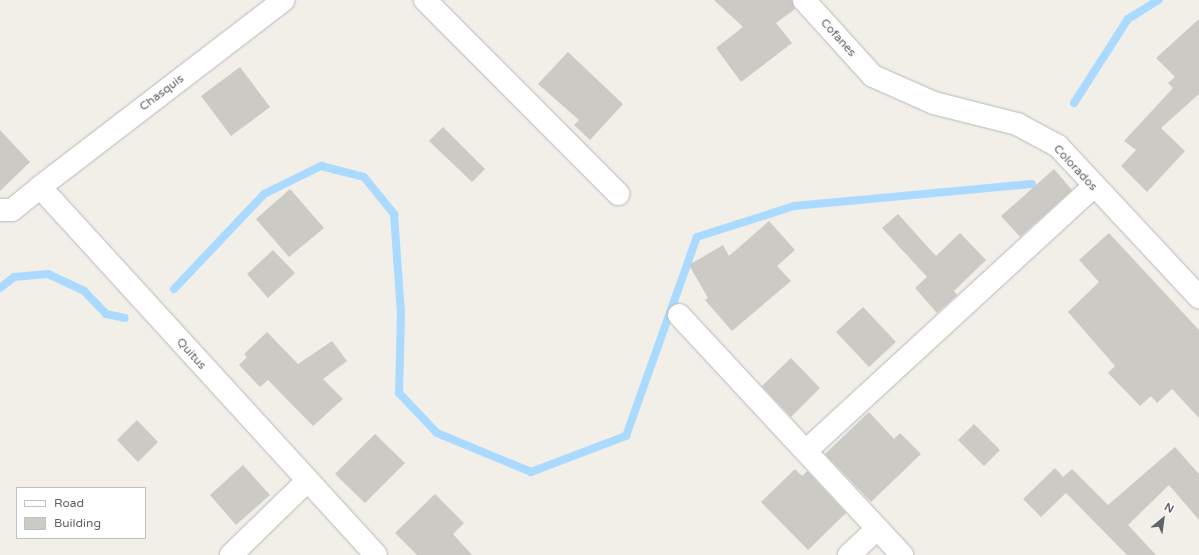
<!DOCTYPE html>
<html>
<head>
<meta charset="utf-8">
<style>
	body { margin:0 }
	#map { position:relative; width:1199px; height:555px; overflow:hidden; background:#f1efe8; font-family:"Varela Round",sans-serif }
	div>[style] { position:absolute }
	.stream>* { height:8px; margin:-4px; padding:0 4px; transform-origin:4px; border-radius:4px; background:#aadaff }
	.building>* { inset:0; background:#cccac5 }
	.roads { filter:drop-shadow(0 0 1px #b5b8bc) drop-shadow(0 0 1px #b5b8bc) }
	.minor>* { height:22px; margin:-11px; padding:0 11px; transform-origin:11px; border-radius:11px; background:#fff }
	span { translate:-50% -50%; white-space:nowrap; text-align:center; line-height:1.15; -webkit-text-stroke:3px #fff; paint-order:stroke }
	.street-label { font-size:12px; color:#5f6368 }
	.legend { position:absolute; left:16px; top:487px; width:130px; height:52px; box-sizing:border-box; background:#fff; border:1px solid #bfc1c3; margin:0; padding:5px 7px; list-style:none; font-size:12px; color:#5f6368 }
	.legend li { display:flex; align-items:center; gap:8px; height:20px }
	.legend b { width:20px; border:1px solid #bfc1c3 }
	.north { position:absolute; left:1143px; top:499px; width:40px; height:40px; -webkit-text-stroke:3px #fff; paint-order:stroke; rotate:29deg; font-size:11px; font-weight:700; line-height:16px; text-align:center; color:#5f6368 }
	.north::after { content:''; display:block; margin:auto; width:14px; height:18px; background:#5f6368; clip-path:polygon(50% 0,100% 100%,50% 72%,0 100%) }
</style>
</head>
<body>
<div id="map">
	<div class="stream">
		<div style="left:1074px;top:103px;width:100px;rotate:-57.3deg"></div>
		<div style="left:1128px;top:19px;width:36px;rotate:-32deg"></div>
		<div style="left:0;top:288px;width:18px;rotate:-38deg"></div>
		<div style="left:14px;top:277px;width:34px;rotate:-5deg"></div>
		<div style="left:48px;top:274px;width:40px;rotate:25deg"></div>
		<div style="left:84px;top:291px;width:32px;rotate:46deg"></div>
		<div style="left:106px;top:314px;width:19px;rotate:12deg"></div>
		<div style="left:174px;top:289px;width:131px;rotate:-46.5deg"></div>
		<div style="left:264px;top:194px;width:64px;rotate:-26.2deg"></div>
		<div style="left:321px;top:166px;width:44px;rotate:14.3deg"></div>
		<div style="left:364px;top:177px;width:48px;rotate:51deg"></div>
		<div style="left:394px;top:214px;width:99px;rotate:86deg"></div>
		<div style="left:401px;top:313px;width:80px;rotate:91.4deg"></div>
		<div style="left:399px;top:393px;width:55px;rotate:46.5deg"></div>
		<div style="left:437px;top:433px;width:102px;rotate:22.5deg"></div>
		<div style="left:531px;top:472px;width:102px;rotate:-20.8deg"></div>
		<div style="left:626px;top:436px;width:211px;rotate:-70.4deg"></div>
		<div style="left:697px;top:237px;width:102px;rotate:-17.7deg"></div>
		<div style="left:794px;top:206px;width:239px;rotate:-5.3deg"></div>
	</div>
	<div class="building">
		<div style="clip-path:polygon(714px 0,792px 0,795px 9px,776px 23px,792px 43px,741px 82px,716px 48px,743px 27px)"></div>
		<div style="clip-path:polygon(1199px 19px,1199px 94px,1161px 128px,1185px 151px,1147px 192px,1121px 166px,1136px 150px,1124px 141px,1173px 88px,1168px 83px,1175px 77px,1156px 58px)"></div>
		<div style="clip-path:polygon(568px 52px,623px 104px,590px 140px,574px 125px,579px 120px,538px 84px)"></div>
		<div style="clip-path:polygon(240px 67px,270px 107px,231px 136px,201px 96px)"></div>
		<div style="clip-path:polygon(443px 127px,485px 169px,472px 182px,429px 141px)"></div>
		<div style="clip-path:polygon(0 130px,30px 162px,0 191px)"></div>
		<div style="clip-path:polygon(1054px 169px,1072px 190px,1020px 237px,1001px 216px)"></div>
		<div style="clip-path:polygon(290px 189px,324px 228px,289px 257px,256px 219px)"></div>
		<div style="clip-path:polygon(898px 214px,936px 256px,960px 233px,986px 260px,954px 291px,957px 295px,937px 313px,915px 288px,927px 277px,882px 228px)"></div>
		<div style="clip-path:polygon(769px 221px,795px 250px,777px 266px,791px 281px,732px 331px,705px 300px,708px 298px,689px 265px,723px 245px,729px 256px)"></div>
		<div style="clip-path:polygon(1109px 233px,1199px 330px,1199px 418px,1172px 389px,1157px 403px,1151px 396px,1140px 406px,1108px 373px,1115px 366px,1068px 312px,1099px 282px,1079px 260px)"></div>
		<div style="clip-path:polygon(273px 250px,295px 273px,268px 298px,247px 274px)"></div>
		<div style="clip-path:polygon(863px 307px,896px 342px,869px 367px,836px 332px)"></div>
		<div style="clip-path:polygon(267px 332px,298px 364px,332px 341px,347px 361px,323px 379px,343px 399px,313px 426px,268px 380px,260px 387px,239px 365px,247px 357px,244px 354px)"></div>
		<div style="clip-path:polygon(791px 358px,820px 388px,791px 417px,762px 386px)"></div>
		<div style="clip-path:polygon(869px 412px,894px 439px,900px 433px,921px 454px,871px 502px,825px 454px)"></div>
		<div style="clip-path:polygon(137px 420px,158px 442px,138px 462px,117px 440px)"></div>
		<div style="clip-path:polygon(974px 424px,1000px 450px,984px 466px,958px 440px)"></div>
		<div style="clip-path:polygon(375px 434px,405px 463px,365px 503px,335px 474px)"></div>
		<div style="clip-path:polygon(1175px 447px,1199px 474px,1199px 520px,1169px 485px,1128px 525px,1156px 555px,1127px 555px,1066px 493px,1041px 517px,1023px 499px,1055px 468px,1063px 477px,1072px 469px,1108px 505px)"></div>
		<div style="clip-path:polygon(243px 465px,270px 495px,236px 525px,210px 495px)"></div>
		<div style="clip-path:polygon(795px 469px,802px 476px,807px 471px,846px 513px,808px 550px,761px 502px)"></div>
		<div style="clip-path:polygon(435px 494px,464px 523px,453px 534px,472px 555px,417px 555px,395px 533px)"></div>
	</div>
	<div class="roads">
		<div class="minor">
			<div style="left:425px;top:0;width:274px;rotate:45.1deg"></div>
			<div style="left:804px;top:0;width:103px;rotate:47.8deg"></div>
			<div style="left:873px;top:76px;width:67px;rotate:23.9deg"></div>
			<div style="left:934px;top:103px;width:86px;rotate:14.2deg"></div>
			<div style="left:1017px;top:124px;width:47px;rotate:28.2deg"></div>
			<div style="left:1058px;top:146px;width:207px;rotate:47deg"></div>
			<div style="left:40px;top:187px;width:307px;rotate:-37.5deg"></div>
			<div style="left:0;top:210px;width:12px"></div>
			<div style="left:12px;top:210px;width:36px;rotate:-39deg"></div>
			<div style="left:40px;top:187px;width:498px;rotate:47.6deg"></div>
			<div style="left:679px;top:315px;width:328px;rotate:47.1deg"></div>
			<div style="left:807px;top:450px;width:389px;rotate:-42.6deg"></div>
			<div style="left:231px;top:555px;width:106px;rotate:-44.2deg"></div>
			<div style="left:849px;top:555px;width:38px;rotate:-43deg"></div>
		</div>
	</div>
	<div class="street-label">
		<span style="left:838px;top:38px;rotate:48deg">Cofanes</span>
		<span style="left:162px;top:93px;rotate:-37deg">Chasquis</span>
		<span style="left:1075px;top:168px;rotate:47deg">Colorados</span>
		<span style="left:191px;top:354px;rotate:48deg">Quitus</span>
	</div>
	<ul class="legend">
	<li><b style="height:5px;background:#fff"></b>Road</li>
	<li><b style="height:11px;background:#cccac5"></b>Building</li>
	</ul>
	<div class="north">N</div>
</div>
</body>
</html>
